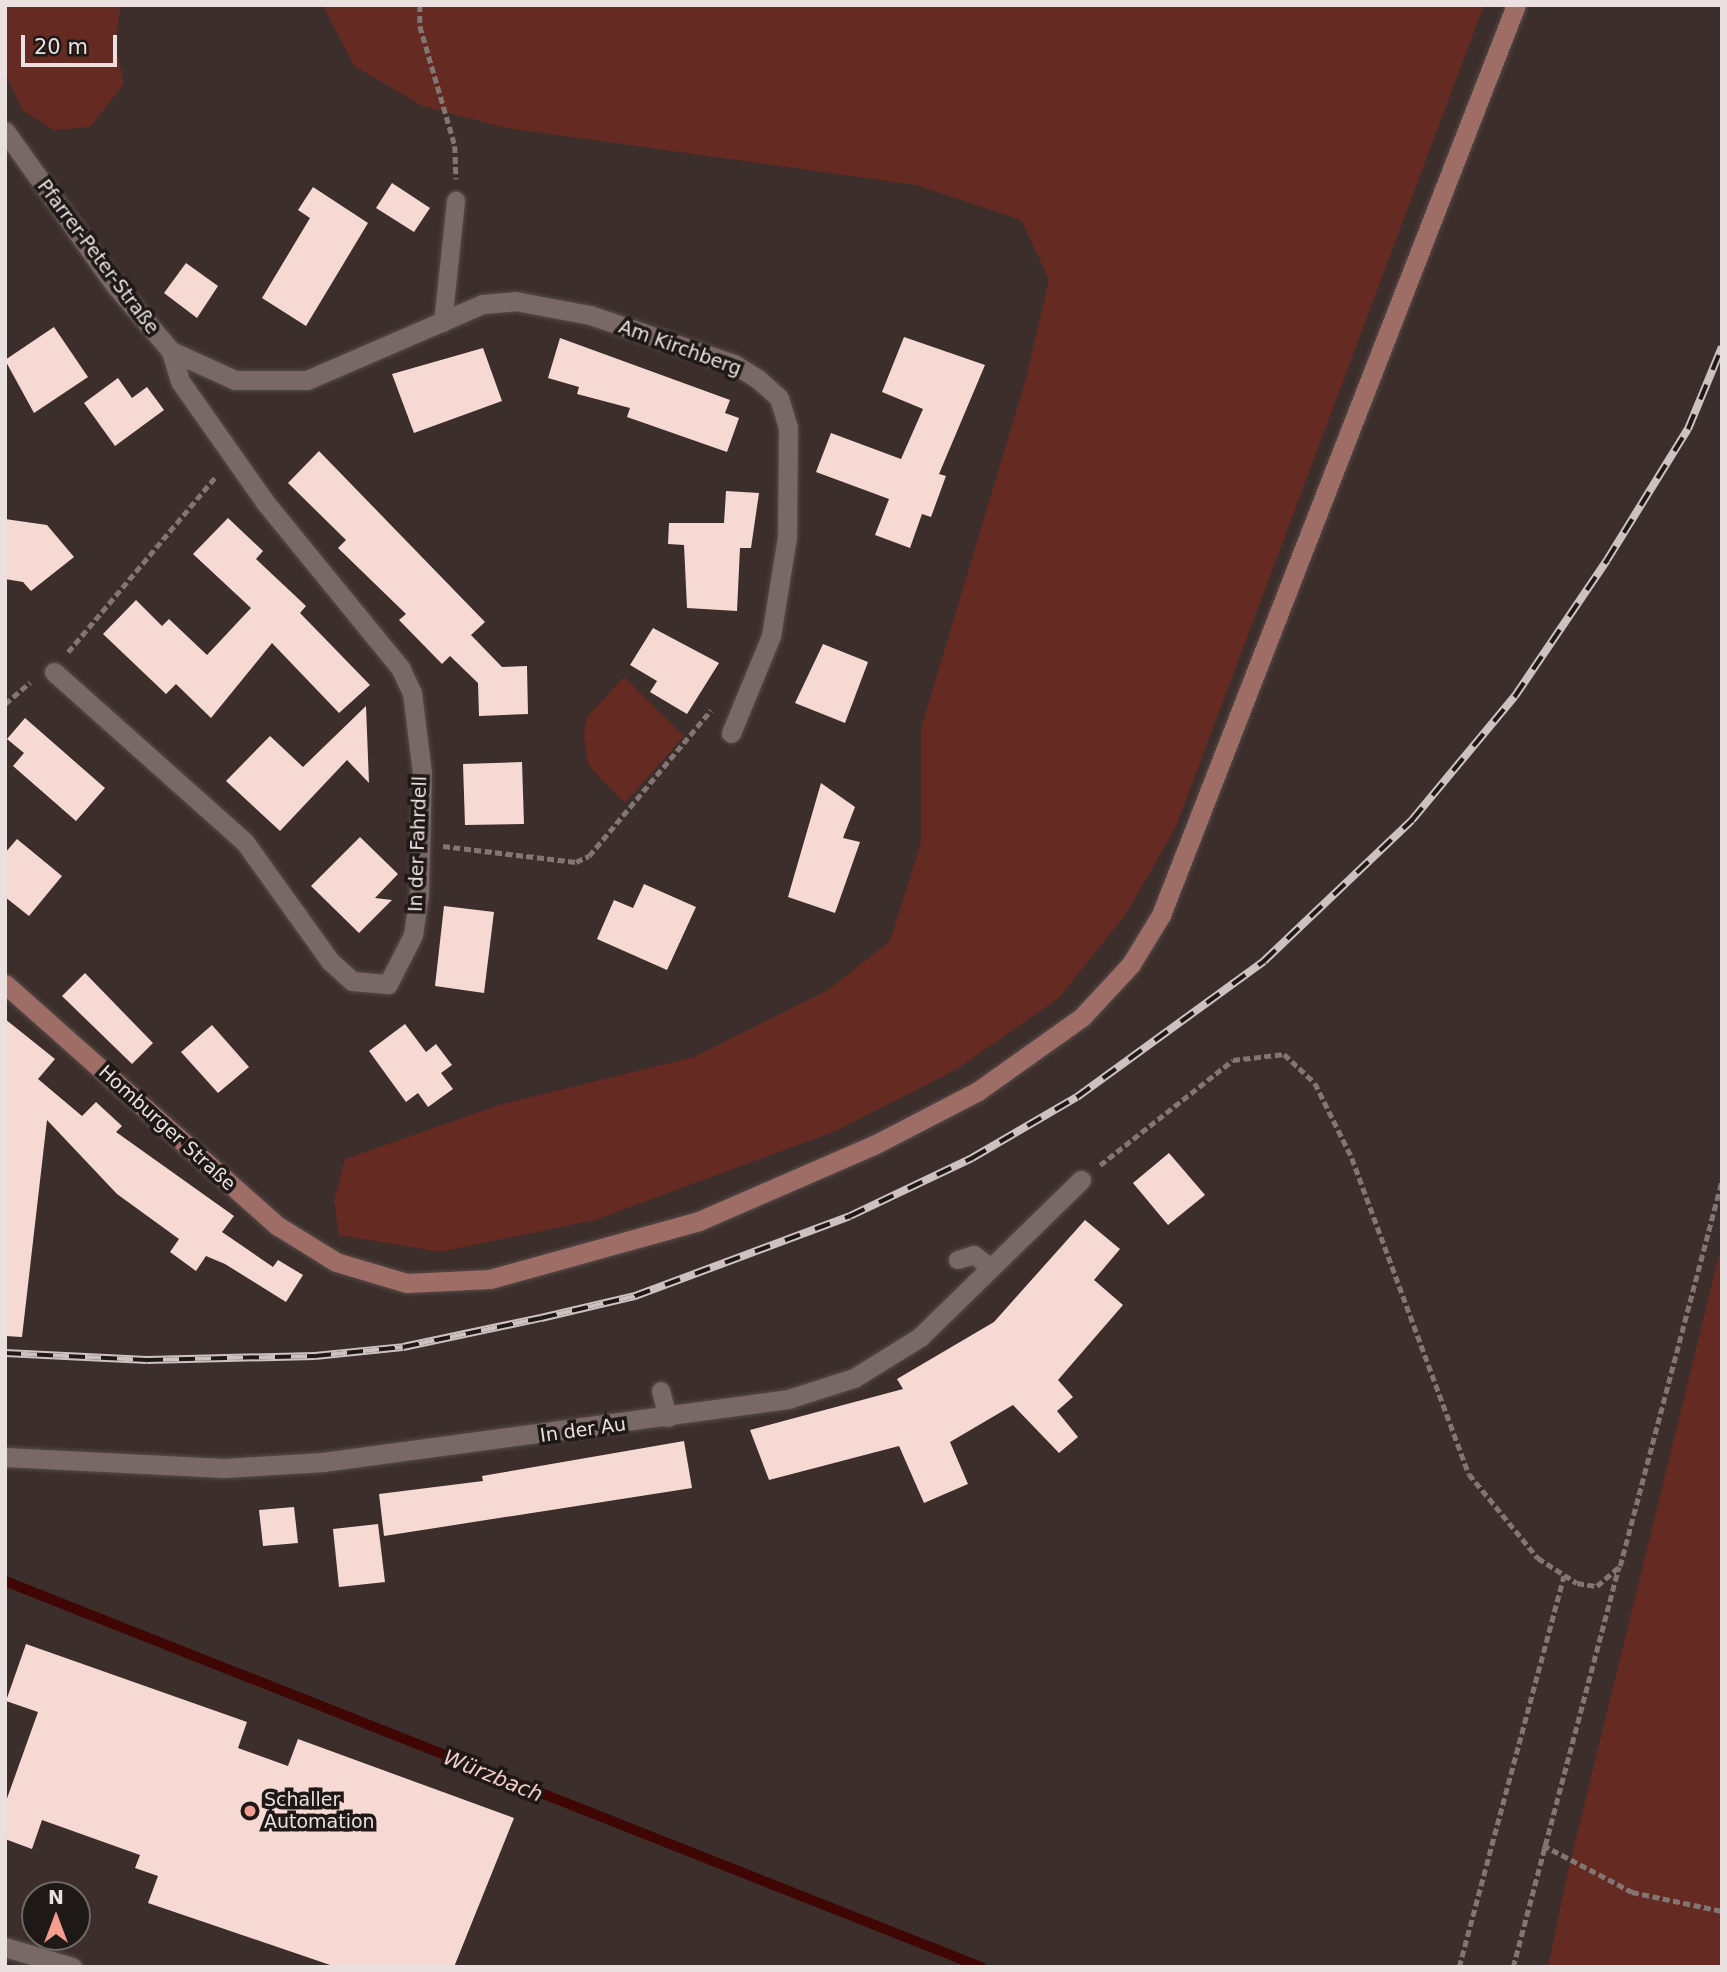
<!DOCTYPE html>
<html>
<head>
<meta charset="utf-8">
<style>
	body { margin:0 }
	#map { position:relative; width:1727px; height:1972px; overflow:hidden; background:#3c2e2b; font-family:"DejaVu Sans",sans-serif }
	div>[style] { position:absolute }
	.green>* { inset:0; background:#652a22 }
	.stream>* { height:10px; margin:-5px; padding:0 5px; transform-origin:5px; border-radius:5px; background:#3f0603 }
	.building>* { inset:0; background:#f7d9d3 }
	.path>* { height:4.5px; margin-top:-2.25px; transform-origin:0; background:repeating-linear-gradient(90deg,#827673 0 7px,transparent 0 10.5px) }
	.roads { filter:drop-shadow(0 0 2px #564b49) drop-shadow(0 0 2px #564b49) }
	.service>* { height:18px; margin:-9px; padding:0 9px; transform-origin:9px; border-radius:9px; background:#796966 }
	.minor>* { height:19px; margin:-9.5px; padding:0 9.5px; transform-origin:9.5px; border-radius:9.5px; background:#796966 }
	.secondary>* { height:19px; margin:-9.5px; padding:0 9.5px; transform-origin:9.5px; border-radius:9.5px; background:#9e6d66 }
	.rail>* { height:8px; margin-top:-4px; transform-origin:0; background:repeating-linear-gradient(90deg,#1e1817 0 16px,#cdc2c1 0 32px); box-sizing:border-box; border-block:2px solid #cdc2c1 }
	.dots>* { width:19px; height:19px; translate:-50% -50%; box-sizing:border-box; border:4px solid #1e1817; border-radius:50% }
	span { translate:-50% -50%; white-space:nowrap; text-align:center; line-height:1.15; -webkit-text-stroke:7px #1e1817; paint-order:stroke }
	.street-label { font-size:19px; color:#eae0df }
	.poi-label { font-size:19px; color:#eae0df }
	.left { translate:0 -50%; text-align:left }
	.water-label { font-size:21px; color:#f4ccc5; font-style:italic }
	.frame { position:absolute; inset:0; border:7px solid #eae0df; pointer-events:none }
	.north { position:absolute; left:21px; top:1881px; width:70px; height:70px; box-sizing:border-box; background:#1e1817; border:2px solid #706867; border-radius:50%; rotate:0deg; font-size:19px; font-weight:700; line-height:28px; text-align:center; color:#eae0df }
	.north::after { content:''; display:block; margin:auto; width:24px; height:32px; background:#f59d8f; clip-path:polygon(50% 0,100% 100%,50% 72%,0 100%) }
	.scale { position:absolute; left:21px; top:35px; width:96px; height:32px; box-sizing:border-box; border:4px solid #eae0df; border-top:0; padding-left:9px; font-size:21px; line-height:24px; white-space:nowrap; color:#eae0df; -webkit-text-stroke:5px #1e1817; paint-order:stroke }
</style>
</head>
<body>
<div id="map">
	<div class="green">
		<div style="clip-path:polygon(5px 5px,121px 5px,115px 42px,124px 84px,90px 127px,54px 130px,22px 110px,5px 72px)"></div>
		<div style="clip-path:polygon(323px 5px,1484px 5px,1176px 827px,1126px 914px,1059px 998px,957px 1069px,836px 1131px,595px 1220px,440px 1252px,339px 1235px,334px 1201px,345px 1159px,499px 1105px,694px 1057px,828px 990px,890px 941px,921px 842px,921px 728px,1026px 378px,1049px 279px,1021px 220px,916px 185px,506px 128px,423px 106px,354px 66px)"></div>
		<div style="clip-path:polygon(624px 677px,684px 736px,625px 803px,588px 765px,584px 734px,587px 717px)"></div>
		<div style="clip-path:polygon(1722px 1243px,1722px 1967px,1548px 1967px,1567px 1875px)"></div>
	</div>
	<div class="stream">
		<div style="left:5px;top:1581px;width:1050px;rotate:21.58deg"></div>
	</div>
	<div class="building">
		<div style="clip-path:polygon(392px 183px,430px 208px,414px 232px,376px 208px)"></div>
		<div style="clip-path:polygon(313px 187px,368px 223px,306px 326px,262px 298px,310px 218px,298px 210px)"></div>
		<div style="clip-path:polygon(186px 263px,218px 286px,197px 318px,164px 293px)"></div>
		<div style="clip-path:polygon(54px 327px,88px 377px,34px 413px,5px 360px)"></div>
		<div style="clip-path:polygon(904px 337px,985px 365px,939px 474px,946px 476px,931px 517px,922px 514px,910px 548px,875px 535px,889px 499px,816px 472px,831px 433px,901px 459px,923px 409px,882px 392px)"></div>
		<div style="clip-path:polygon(560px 338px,730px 400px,725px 413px,739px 418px,727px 452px,627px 417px,630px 408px,577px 394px,579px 387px,548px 378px)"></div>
		<div style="clip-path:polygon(483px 348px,502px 401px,414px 433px,392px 374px)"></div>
		<div style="clip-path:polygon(118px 378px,132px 398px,147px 387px,164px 410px,115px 446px,84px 403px)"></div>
		<div style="clip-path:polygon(319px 451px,485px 622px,471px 635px,502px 667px,527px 666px,528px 714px,479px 716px,478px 683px,450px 656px,442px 664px,399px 620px,406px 614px,338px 548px,346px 540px,288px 483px)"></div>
		<div style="clip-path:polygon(726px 491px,759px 493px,751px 548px,740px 548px,737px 611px,687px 608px,684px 545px,668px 544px,669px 523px,724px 523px)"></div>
		<div style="clip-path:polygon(228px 518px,263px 551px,256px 559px,306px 606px,300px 613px,370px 685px,339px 713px,272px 643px,211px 718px,176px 684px,166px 694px,103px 634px,136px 600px,162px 626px,169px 619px,207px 655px,251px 608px,193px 554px)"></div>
		<div style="clip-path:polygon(5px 519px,47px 525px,74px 557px,31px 591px,23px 582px,5px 579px)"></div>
		<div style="clip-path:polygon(653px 628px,719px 663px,687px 714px,650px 692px,657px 681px,630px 665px)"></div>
		<div style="clip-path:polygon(823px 644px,868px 662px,845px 723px,795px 703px)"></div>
		<div style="clip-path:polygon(366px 706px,369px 783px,347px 760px,280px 831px,226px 781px,270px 736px,303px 767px)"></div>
		<div style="clip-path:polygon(25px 718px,105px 788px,76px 821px,13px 766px,24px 753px,7px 739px)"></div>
		<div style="clip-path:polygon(522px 762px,524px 824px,465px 825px,463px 764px)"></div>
		<div style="clip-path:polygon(821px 783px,855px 807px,843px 838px,860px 842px,835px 913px,788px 897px)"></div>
		<div style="clip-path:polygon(360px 837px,398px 874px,375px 898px,392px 900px,359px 933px,311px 886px)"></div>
		<div style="clip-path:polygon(17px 839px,62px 876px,29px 916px,5px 897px,5px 853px)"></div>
		<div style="clip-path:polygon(644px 884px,696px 907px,667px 970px,597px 939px,614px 900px,633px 908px)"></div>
		<div style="clip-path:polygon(444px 906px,494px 912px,484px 993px,435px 986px)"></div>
		<div style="clip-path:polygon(85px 973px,153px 1043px,132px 1064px,62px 996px)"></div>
		<div style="clip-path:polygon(5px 1019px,55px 1059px,38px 1079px,82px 1116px,96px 1102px,122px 1126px,116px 1132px,234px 1216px,222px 1232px,273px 1267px,278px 1260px,303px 1275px,286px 1302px,225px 1264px,206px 1256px,196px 1271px,170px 1252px,179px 1239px,117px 1194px,47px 1120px,22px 1337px,5px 1336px)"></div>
		<div style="clip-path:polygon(405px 1024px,426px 1052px,436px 1044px,452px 1065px,441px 1073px,453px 1089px,428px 1107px,418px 1093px,406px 1102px,369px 1051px)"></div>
		<div style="clip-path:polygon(212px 1025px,249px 1067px,218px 1093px,181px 1052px)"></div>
		<div style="clip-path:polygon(1169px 1153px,1205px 1195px,1168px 1225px,1133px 1183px)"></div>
		<div style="clip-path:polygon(1085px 1220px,1120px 1249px,1094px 1280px,1123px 1305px,1058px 1380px,1073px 1397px,1057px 1411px,1078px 1437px,1059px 1453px,1013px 1405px,950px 1442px,968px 1484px,924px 1503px,899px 1446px,769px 1480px,750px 1430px,903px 1389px,897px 1379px,994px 1322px)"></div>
		<div style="clip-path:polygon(684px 1441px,692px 1488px,384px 1536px,379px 1494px,483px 1481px,482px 1476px)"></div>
		<div style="clip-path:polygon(294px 1507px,298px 1543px,263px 1546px,259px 1510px)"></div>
		<div style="clip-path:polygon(378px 1524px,385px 1582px,339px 1587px,333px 1529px)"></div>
		<div style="clip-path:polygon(26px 1644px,247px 1722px,238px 1748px,288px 1766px,298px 1739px,514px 1818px,454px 1967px,336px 1967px,148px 1903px,158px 1876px,135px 1868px,140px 1855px,42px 1820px,32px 1849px,5px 1839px,5px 1804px,38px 1712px,6px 1701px)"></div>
	</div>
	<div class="path">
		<div style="left:420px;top:5px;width:21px;rotate:90deg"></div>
		<div style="left:420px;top:26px;width:125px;rotate:73.7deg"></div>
		<div style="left:455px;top:146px;width:33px;rotate:88deg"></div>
		<div style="left:68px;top:652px;width:230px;rotate:-49.9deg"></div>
		<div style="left:5px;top:704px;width:33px;rotate:-41deg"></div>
		<div style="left:443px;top:846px;width:134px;rotate:6.9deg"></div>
		<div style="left:576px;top:862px;width:14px;rotate:-25deg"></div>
		<div style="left:589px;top:856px;width:190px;rotate:-50.1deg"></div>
		<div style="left:1100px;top:1165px;width:169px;rotate:-38.3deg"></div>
		<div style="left:1233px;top:1060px;width:51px;rotate:-6.7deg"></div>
		<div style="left:1284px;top:1054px;width:42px;rotate:43.1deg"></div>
		<div style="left:1315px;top:1083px;width:84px;rotate:63.7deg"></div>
		<div style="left:1352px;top:1158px;width:337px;rotate:69.7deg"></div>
		<div style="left:1469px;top:1474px;width:109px;rotate:50.6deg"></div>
		<div style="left:1538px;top:1558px;width:46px;rotate:32.7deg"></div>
		<div style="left:1577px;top:1583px;width:20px;rotate:9deg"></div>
		<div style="left:1597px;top:1586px;width:30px;rotate:-41deg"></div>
		<div style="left:1620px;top:1566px;width:400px;rotate:-75.2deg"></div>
		<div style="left:1543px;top:1845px;width:101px;rotate:27.8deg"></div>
		<div style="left:1632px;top:1892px;width:92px;rotate:11.9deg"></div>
		<div style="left:1459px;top:1967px;width:405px;rotate:-75deg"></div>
		<div style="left:1513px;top:1967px;width:414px;rotate:-75.2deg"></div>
	</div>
	<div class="roads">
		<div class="service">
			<div style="left:443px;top:323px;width:123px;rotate:-83.9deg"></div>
			<div style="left:958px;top:1260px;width:17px;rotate:-17deg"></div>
			<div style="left:974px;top:1255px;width:21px;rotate:37deg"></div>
			<div style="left:661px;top:1391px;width:28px;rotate:75deg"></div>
		</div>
		<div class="minor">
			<div style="left:5px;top:131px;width:189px;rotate:54.5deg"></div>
			<div style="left:115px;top:285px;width:87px;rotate:49.7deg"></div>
			<div style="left:171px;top:351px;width:70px;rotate:24.4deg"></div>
			<div style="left:235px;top:380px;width:72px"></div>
			<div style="left:307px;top:380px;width:192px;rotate:-23.4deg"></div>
			<div style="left:483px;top:304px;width:32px;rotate:-5deg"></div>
			<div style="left:515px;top:301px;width:76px;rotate:10.6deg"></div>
			<div style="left:590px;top:315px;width:152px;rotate:18.8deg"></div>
			<div style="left:734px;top:364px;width:28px;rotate:32deg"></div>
			<div style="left:758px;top:379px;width:28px;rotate:42deg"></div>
			<div style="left:779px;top:398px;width:30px;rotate:73deg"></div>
			<div style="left:788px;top:427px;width:110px;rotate:90.5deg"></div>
			<div style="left:787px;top:537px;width:100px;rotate:99.2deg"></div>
			<div style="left:771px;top:636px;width:105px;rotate:112.4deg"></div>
			<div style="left:54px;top:672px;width:254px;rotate:41.7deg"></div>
			<div style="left:244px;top:841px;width:148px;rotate:54.4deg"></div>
			<div style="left:330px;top:961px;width:30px;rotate:42deg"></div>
			<div style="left:352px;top:981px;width:36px;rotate:5deg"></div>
			<div style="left:388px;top:984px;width:55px;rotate:-63deg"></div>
			<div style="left:413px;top:935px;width:41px;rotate:-81.7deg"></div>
			<div style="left:419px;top:894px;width:121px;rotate:-88.6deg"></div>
			<div style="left:422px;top:773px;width:81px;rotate:-97.1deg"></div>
			<div style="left:412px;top:693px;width:26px;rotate:-115deg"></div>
			<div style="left:401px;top:669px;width:215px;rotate:-129.2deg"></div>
			<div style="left:265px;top:502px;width:148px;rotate:-125.1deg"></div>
			<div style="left:180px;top:381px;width:31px;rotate:-107deg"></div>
			<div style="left:5px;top:1457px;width:219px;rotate:2.9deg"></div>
			<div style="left:224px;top:1468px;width:99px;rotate:-3.5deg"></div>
			<div style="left:323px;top:1462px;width:469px;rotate:-7.7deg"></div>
			<div style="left:788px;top:1399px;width:69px;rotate:-17.7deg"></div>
			<div style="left:854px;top:1378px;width:78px;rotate:-31.8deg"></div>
			<div style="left:920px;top:1337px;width:225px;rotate:-44.3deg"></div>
			<div style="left:5px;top:1947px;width:70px;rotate:16.6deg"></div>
		</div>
		<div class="secondary">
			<div style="left:5px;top:984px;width:365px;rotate:41.6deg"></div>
			<div style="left:278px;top:1226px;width:68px;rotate:31.8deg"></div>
			<div style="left:336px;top:1262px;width:74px;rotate:16.5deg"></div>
			<div style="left:407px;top:1283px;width:83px;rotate:-2.8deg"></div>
			<div style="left:490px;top:1279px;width:217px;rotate:-15.5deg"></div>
			<div style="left:699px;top:1221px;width:191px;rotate:-23.5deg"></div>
			<div style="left:874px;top:1145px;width:117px;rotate:-27.4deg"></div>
			<div style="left:978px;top:1091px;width:128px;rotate:-35.4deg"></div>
			<div style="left:1082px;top:1017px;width:72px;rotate:-47.2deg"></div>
			<div style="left:1131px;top:964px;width:57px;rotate:-58.5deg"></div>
			<div style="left:1161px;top:915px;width:977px;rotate:-68.69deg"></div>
		</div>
	</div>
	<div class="rail">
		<div style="left:5px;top:1353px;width:142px;rotate:2.8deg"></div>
		<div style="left:147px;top:1360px;width:168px;rotate:-1.4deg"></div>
		<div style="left:315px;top:1356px;width:88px;rotate:-5.8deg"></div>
		<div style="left:403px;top:1347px;width:141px;rotate:-11.9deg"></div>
		<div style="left:541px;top:1318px;width:97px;rotate:-13.2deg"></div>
		<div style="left:635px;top:1296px;width:229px;rotate:-20.4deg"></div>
		<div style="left:850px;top:1216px;width:135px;rotate:-25.4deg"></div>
		<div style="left:972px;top:1158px;width:121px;rotate:-30.2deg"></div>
		<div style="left:1077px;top:1097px;width:231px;rotate:-36deg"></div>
		<div style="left:1264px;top:961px;width:204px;rotate:-43.6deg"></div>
		<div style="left:1412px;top:820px;width:161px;rotate:-50.3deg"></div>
		<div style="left:1515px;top:696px;width:164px;rotate:-55.9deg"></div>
		<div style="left:1607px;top:560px;width:154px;rotate:-58.3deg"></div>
		<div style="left:1688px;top:429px;width:89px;rotate:-67.5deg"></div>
	</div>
	<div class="dots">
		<div style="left:250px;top:1811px;background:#f59d8f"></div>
	</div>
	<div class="street-label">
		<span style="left:98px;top:257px;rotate:53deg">Pfarrer-Peter-Straße</span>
		<span style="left:680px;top:348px;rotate:20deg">Am Kirchberg</span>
		<span style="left:418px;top:844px;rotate:-88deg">In der Fahrdell</span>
		<span style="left:167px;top:1128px;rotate:42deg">Homburger Straße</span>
		<span style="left:583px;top:1430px;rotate:-8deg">In der Au</span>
	</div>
	<div class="poi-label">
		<span class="left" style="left:264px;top:1811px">Schaller<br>Automation</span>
	</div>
	<div class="water-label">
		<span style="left:493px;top:1776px;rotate:22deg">Würzbach</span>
	</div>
	<div class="frame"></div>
	<div class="north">N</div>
	<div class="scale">20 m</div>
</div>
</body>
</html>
